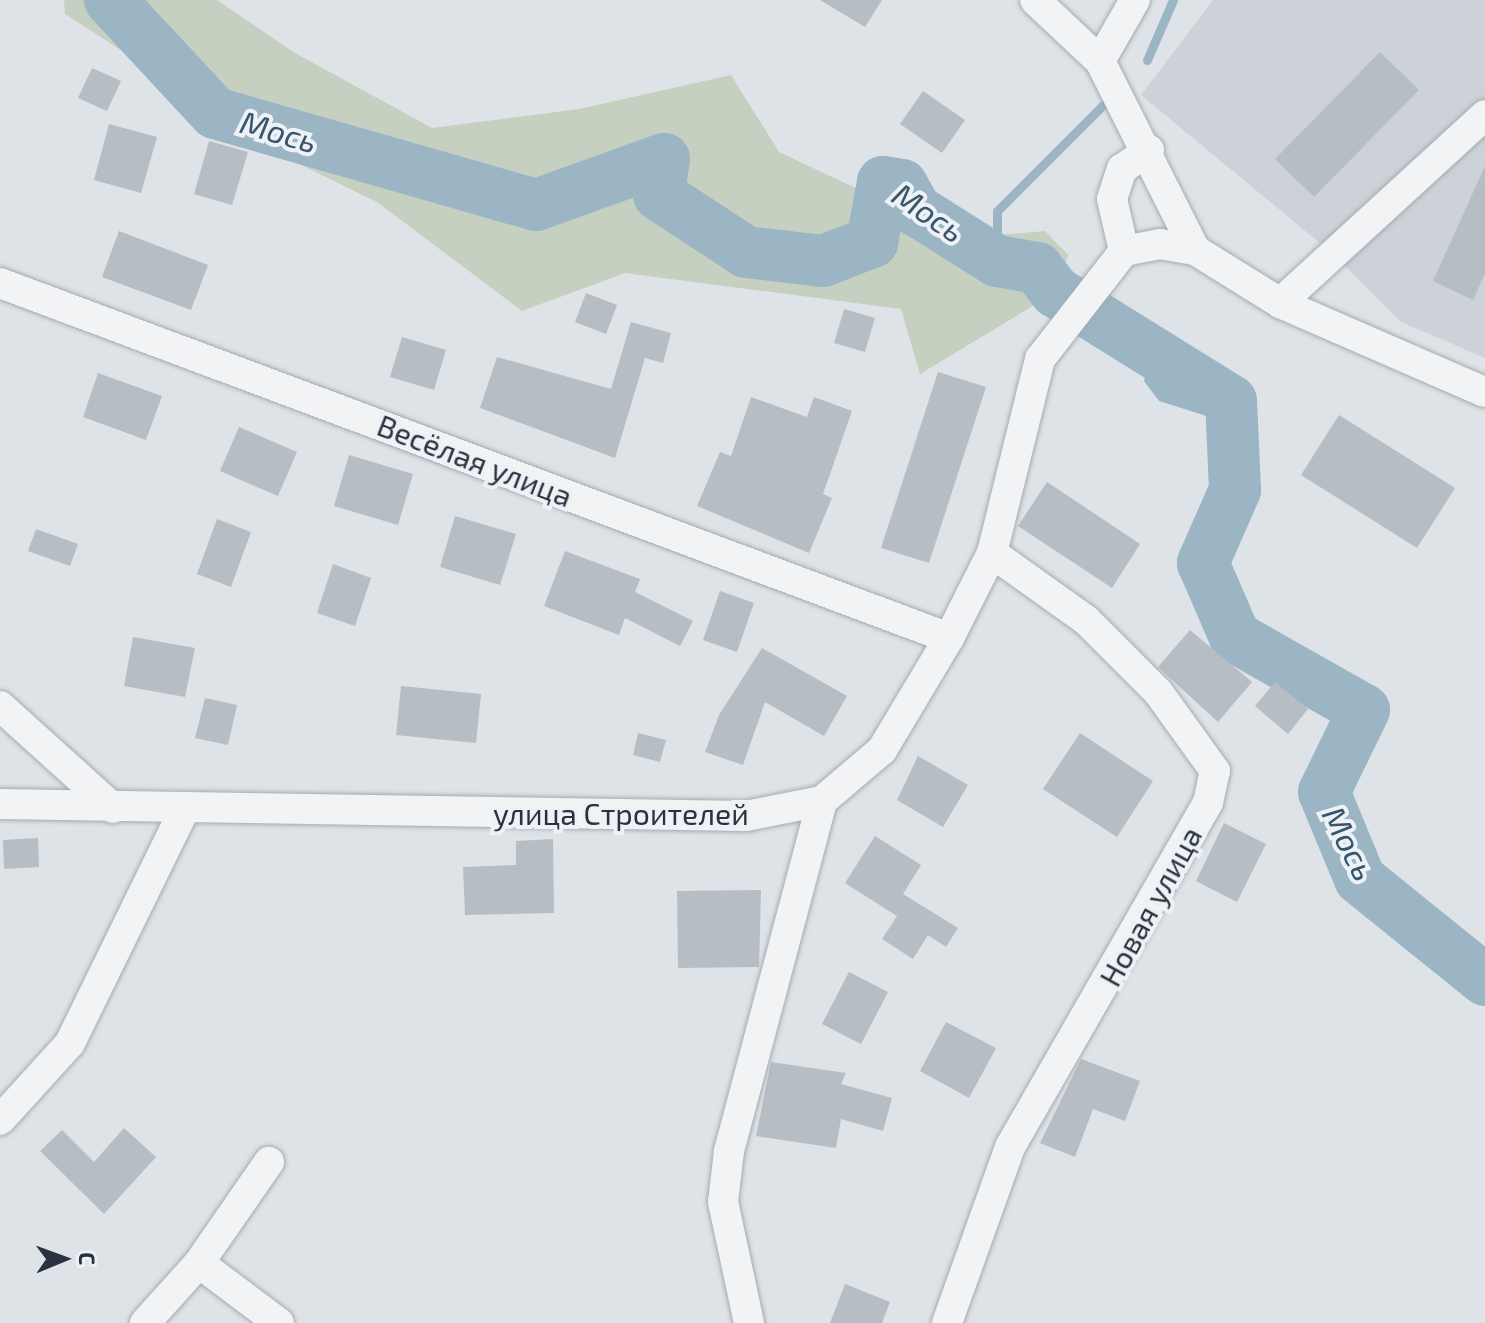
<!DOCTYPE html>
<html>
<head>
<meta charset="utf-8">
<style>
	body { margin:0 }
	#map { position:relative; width:1485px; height:1323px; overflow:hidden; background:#dee3e7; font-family:"Exo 2",sans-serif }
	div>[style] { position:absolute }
	.built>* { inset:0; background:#cdd2d9 }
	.green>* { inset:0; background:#c6d0c0 }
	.water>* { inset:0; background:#9bb5c5 }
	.stream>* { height:9px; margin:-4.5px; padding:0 4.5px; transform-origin:4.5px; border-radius:4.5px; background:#9bb5c5 }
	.river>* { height:52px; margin:-26px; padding:0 26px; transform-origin:26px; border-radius:26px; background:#9bb5c5 }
	.building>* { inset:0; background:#b6bdc3 }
	.roads { filter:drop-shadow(0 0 2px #a4abb1) drop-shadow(0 0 2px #a4abb1) }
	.minor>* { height:30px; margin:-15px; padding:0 15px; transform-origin:15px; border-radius:15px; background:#f1f3f5 }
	span { translate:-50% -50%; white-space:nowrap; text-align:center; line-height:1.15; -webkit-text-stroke:8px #eef1f5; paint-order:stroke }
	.street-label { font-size:30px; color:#29333d }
	.water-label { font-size:32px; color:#36566e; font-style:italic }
	.north { position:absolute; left:24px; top:1219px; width:80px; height:80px; -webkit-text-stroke:6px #eef1f5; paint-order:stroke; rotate:89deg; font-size:22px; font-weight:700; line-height:32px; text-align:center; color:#29333d }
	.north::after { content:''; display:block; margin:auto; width:28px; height:36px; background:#29333d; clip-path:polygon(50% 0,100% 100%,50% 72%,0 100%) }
</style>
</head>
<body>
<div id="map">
	<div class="built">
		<div style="clip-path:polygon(1213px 0,1485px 0,1485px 358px,1401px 322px,1333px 254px,1141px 95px)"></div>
	</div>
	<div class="green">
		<div style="clip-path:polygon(64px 0,217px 0,295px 53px,432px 128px,579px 109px,731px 75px,779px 152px,962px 238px,1045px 231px,1068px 255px,1056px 292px,920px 374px,901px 309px,625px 273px,522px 311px,377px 202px,295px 162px,65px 14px)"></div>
	</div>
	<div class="water">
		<div style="clip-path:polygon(1177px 354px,1214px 368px,1231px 390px,1218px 395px,1216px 419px,1159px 401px,1144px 381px,1147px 369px,1158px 370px)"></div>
	</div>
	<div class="stream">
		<div style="left:1147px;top:60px;width:65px;rotate:-66.6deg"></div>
		<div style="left:997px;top:261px;width:50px;rotate:-90deg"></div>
		<div style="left:997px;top:211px;width:150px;rotate:-45deg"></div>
	</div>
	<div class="river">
		<div style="left:110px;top:0;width:154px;rotate:47.1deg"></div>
		<div style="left:215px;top:113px;width:334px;rotate:16deg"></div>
		<div style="left:536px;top:205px;width:136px;rotate:-19.8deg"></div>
		<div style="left:664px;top:159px;width:36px;rotate:98deg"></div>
		<div style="left:659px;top:195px;width:104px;rotate:33.2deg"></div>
		<div style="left:746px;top:252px;width:78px;rotate:6.7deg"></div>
		<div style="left:823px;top:261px;width:53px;rotate:-21.2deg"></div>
		<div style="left:872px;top:242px;width:61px;rotate:-79.6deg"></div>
		<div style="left:883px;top:182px;width:19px;rotate:9deg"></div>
		<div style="left:902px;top:185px;width:29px;rotate:61deg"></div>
		<div style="left:916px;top:210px;width:96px;rotate:32.2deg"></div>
		<div style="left:997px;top:261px;width:41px;rotate:9.9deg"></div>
		<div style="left:1037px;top:268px;width:31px;rotate:52deg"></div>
		<div style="left:1056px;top:292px;width:206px;rotate:31.9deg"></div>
		<div style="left:1231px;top:401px;width:89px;rotate:87.4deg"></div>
		<div style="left:1235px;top:490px;width:80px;rotate:113.7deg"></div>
		<div style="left:1203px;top:563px;width:81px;rotate:66.6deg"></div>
		<div style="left:1235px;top:637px;width:148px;rotate:29.5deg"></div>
		<div style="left:1364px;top:710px;width:91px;rotate:116deg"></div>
		<div style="left:1324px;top:792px;width:94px;rotate:67.5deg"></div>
		<div style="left:1360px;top:879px;width:161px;rotate:38.9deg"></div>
	</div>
	<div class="building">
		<div style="clip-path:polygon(820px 0,882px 0,865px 27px)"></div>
		<div style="clip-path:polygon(1380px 52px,1419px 90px,1314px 197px,1275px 159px)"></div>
		<div style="clip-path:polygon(92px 68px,121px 81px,107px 111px,78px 98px)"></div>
		<div style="clip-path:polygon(923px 91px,965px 120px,942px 153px,900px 124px)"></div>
		<div style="clip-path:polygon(109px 124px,157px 137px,141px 193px,94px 180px)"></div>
		<div style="clip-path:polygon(209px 141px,248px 152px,232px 205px,194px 194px)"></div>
		<div style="clip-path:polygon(1485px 166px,1485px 273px,1473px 300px,1433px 281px)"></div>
		<div style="clip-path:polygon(119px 231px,208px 265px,191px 310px,102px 277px)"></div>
		<div style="clip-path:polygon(586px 293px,617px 305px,606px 334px,575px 322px)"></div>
		<div style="clip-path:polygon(844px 309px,875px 318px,865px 352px,834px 343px)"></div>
		<div style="clip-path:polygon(631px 322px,671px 333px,663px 363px,645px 358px,615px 458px,480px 408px,497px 357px,611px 389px)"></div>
		<div style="clip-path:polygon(402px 337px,446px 350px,434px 390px,390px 377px)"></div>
		<div style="clip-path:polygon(938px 372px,986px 387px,929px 563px,881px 548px)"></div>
		<div style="clip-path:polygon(98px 373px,162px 396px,146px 440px,83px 417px)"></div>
		<div style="clip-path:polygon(751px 397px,807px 417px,814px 397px,852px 411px,823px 494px,832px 498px,809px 553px,697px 506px,720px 452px,731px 456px)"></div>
		<div style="clip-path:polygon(1339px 415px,1455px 488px,1417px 548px,1301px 475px)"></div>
		<div style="clip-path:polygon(239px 427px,297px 452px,278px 496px,220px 471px)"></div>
		<div style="clip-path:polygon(349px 455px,413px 474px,398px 525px,334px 506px)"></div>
		<div style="clip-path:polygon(1047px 482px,1140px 544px,1112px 588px,1018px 526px)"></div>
		<div style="clip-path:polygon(455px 516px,516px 534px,500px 585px,440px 567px)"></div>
		<div style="clip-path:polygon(217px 519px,251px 532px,231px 587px,197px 574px)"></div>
		<div style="clip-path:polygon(36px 529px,78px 544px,70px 566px,28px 551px)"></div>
		<div style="clip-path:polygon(565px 551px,640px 579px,635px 592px,693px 621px,680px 646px,625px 618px,619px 635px,544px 606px)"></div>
		<div style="clip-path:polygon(333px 564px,371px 578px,355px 626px,317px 613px)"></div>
		<div style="clip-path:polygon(720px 591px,754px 603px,737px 652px,703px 640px)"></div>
		<div style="clip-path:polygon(1190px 630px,1252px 682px,1218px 722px,1158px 667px)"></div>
		<div style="clip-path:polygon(133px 637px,195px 648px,185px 697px,124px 686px)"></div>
		<div style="clip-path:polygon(762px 648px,847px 696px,824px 736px,765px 702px,743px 765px,705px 752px,719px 715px)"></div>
		<div style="clip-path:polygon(1275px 682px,1308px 709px,1288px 734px,1255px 706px)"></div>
		<div style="clip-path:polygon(401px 686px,481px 694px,476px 743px,396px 735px)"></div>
		<div style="clip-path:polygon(205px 698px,237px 705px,228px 745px,195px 738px)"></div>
		<div style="clip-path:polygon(638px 733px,666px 740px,660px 762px,633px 755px)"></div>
		<div style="clip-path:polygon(1080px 733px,1153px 781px,1117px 837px,1043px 789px)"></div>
		<div style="clip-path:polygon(918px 756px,968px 785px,943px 827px,897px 800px)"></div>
		<div style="clip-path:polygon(1224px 823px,1266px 844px,1237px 902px,1196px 881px)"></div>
		<div style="clip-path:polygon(875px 836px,921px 865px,903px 894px,958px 928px,946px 947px,928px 935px,913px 959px,882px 939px,897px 916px,845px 883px)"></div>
		<div style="clip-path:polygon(38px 838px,39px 867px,4px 869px,3px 840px)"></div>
		<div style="clip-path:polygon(553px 839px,554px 913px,465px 915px,463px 867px,516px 865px,516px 841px)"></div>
		<div style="clip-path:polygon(761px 890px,759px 967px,678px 968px,677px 891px)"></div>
		<div style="clip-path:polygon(849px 972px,888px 992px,861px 1044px,822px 1024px)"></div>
		<div style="clip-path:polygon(946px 1022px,996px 1048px,969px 1098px,920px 1071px)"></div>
		<div style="clip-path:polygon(1081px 1059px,1140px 1081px,1125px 1121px,1093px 1109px,1075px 1157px,1040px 1143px)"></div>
		<div style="clip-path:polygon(771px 1062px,846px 1073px,841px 1084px,892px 1098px,883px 1131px,841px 1119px,836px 1148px,756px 1136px)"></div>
		<div style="clip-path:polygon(124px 1128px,156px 1157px,104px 1214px,40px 1151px,62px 1130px,94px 1162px)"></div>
		<div style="clip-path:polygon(845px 1284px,890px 1302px,882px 1323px,830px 1323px)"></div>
	</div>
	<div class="roads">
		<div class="minor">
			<div style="left:1035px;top:0;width:89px;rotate:43.2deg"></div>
			<div style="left:1100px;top:61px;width:212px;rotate:63.3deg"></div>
			<div style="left:1100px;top:61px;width:70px;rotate:-60.2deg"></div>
			<div style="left:1124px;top:251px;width:53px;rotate:-103deg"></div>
			<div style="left:1112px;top:199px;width:32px;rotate:-72deg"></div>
			<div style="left:1122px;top:169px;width:33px;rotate:-35deg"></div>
			<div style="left:0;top:283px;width:1013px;rotate:20.51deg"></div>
			<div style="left:1280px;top:303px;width:278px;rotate:-42.5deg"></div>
			<div style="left:0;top:706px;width:152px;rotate:42.1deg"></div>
			<div style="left:0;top:804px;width:746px;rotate:0.92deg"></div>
			<div style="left:746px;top:816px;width:77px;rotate:-11.2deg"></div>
			<div style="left:822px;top:801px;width:79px;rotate:-40.4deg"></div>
			<div style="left:882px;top:750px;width:131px;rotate:-59.1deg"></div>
			<div style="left:949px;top:638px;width:95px;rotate:-63.2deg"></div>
			<div style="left:992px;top:553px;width:200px;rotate:-76.1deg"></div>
			<div style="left:1040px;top:359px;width:137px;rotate:-52.1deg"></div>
			<div style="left:1124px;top:251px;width:37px;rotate:-11deg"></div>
			<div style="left:1160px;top:244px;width:36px;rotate:10deg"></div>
			<div style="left:1195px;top:250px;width:100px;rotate:31.9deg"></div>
			<div style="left:1280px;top:303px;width:223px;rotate:23.5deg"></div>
			<div style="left:0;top:1120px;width:104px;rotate:-47.7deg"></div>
			<div style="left:70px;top:1043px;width:259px;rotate:-63.9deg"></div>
			<div style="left:199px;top:1263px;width:100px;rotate:36.9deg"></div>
			<div style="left:145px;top:1323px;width:81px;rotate:-48deg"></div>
			<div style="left:199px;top:1263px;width:123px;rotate:-55.3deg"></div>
			<div style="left:749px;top:1323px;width:124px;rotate:-102.1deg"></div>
			<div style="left:723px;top:1202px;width:51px;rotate:-83.3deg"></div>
			<div style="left:729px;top:1151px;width:362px;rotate:-75.1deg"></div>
			<div style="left:947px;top:1323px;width:187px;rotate:-70.3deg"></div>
			<div style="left:1010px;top:1147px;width:397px;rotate:-60.1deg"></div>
			<div style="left:1208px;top:803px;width:33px;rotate:-78deg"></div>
			<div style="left:1215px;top:771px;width:97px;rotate:-125.8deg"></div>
			<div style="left:1158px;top:692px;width:102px;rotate:-135deg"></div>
			<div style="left:1086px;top:620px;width:115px;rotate:-144.5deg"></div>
		</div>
	</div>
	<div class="street-label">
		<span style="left:475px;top:460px;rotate:21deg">Весёлая улица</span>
		<span style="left:621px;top:813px">улица Строителей</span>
		<span style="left:1150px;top:906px;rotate:-61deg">Новая улица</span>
	</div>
	<div class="water-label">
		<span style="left:279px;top:131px;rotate:16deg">Мось</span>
		<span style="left:929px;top:212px;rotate:34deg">Мось</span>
		<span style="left:1350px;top:843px;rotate:63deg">Мось</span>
	</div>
	<div class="north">С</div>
</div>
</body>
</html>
